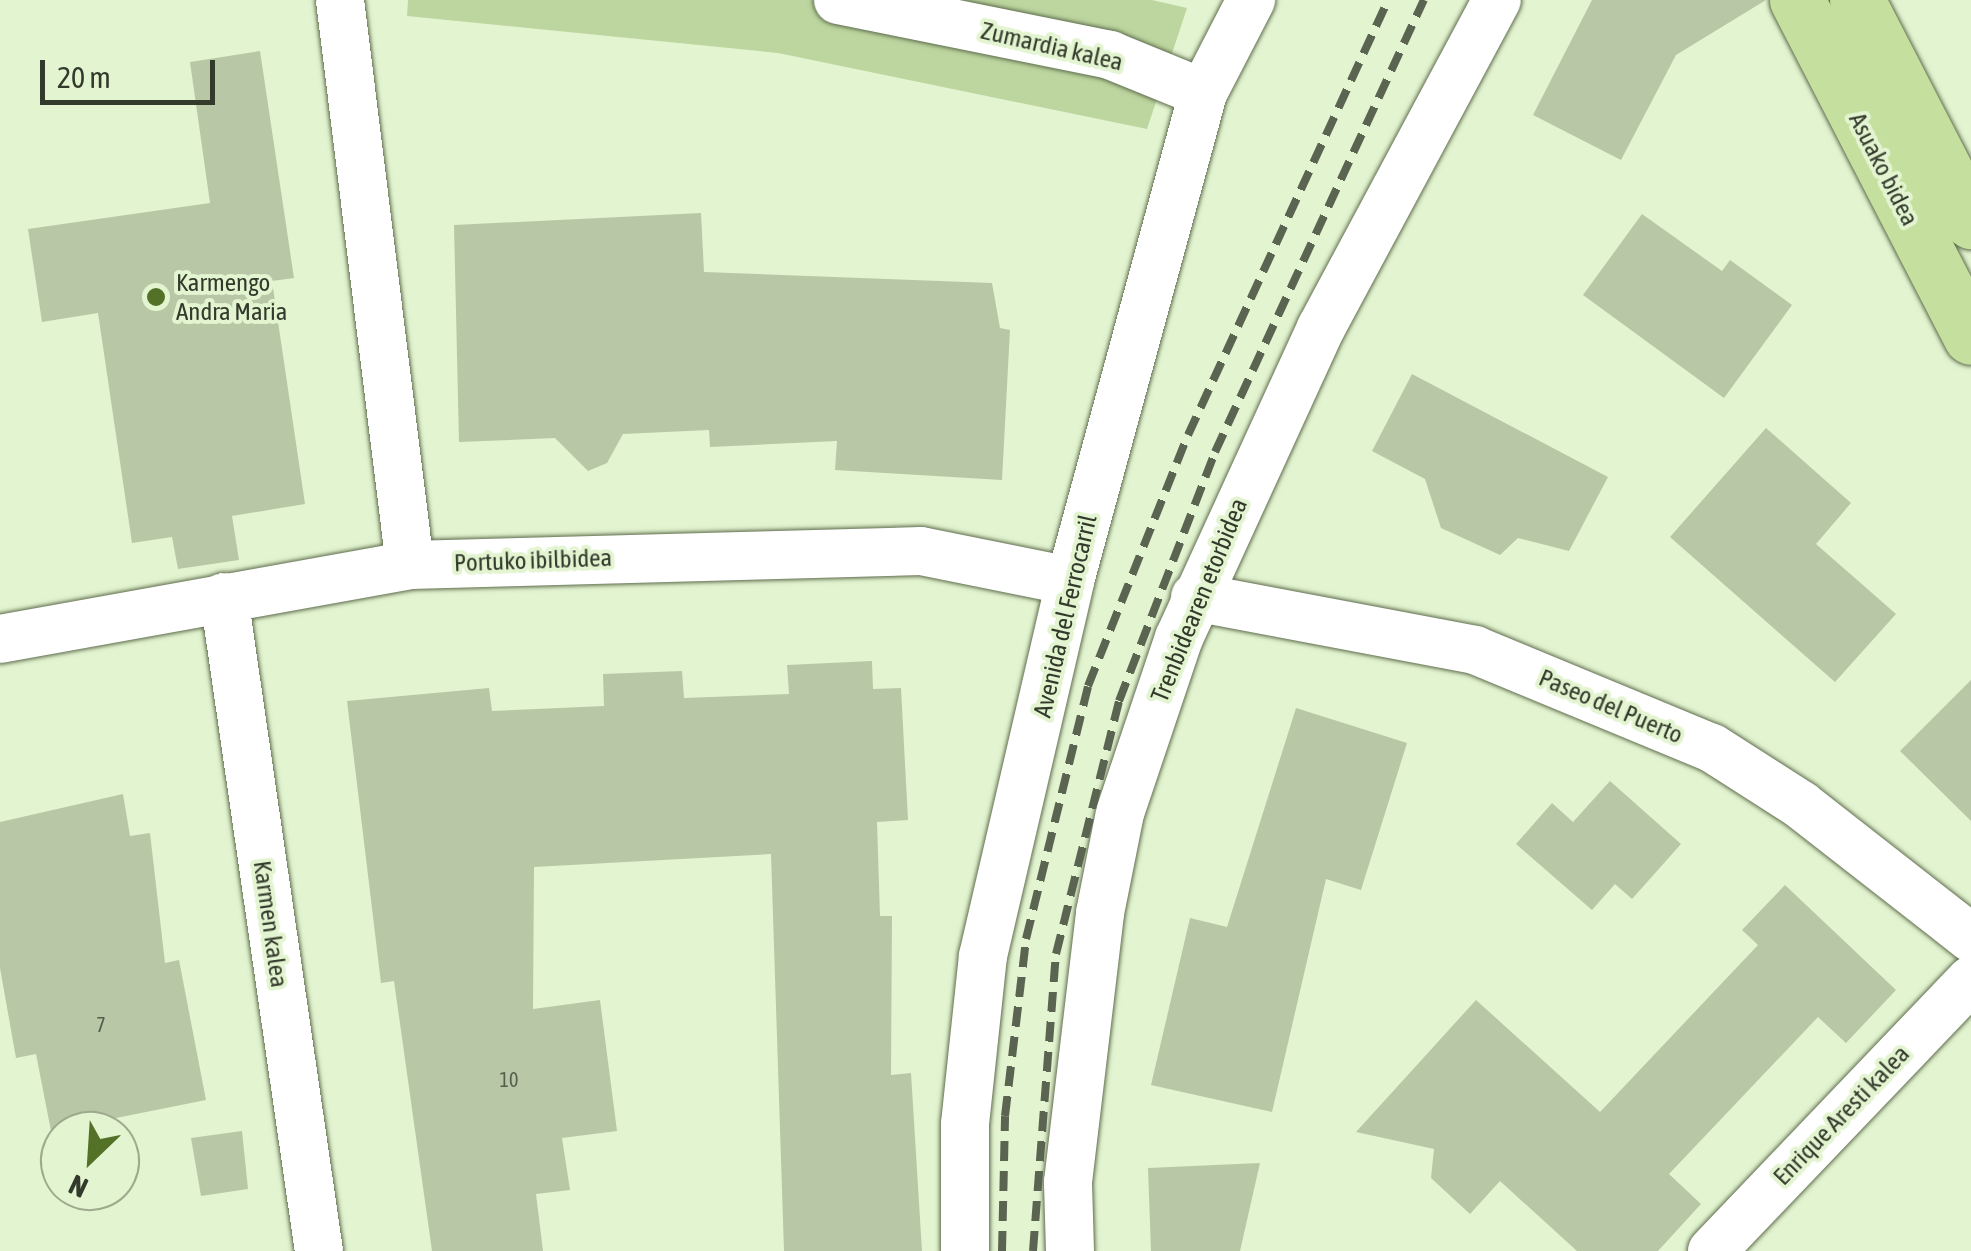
<!DOCTYPE html>
<html>
<head>
<meta charset="utf-8">
<style>
	body { margin:0 }
	#map { position:relative; width:1971px; height:1251px; overflow:hidden; background:#e3f4d0; font-family:"Asap Condensed",sans-serif }
	div>[style] { position:absolute }
	.green>* { inset:0; background:#bdd69f }
	.building>* { inset:0; background:#b8c8a6 }
	.roads { filter:drop-shadow(0 0 2px #5f6d4e) drop-shadow(0 0 2px #5f6d4e) }
	.street>* { height:48px; margin:-24px; padding:0 24px; transform-origin:24px; border-radius:24px; background:#fff }
	.primary>* { height:55px; margin:-27.5px; padding:0 27.5px; transform-origin:27.5px; border-radius:27.5px; background:#c4df9e }
	.rail>* { height:8px; margin-top:-4px; transform-origin:0; background:repeating-linear-gradient(90deg,#5b6451 0 20px,transparent 0 30px) }
	.dots>* { width:28px; height:28px; translate:-50% -50%; box-sizing:border-box; border:5px solid #e3f4d0; border-radius:50% }
	span { translate:-50% -50%; white-space:nowrap; text-align:center; line-height:1.15; -webkit-text-stroke:8px #e3f4d0; paint-order:stroke }
	.number-label { font-size:20px; color:#545e4a }
	.number-label span { -webkit-text-stroke-width:0 }
	.street-label { font-size:25px; color:#333a2c }
	.poi-label { font-size:25px; color:#333a2c }
	.left { translate:0 -50%; text-align:left }
	.north { position:absolute; left:40px; top:1111px; width:100px; height:100px; box-sizing:border-box; background:#e3f4d0; border:2px solid #9daa8e; border-radius:50%; rotate:205deg; font-size:28px; font-weight:700; line-height:40px; text-align:center; color:#333a2c }
	.north::after { content:''; display:block; margin:auto; width:35px; height:45px; background:#547227; clip-path:polygon(50% 0,100% 100%,50% 72%,0 100%) }
	.scale { position:absolute; left:40px; top:60px; width:175px; height:45px; box-sizing:border-box; border:5px solid #333a2c; border-top:0; padding-left:12px; font-size:30px; line-height:35px; white-space:nowrap; color:#333a2c; -webkit-text-stroke:8px #e3f4d0; paint-order:stroke }
</style>
</head>
<body>
<div id="map">
	<div class="green">
		<div style="clip-path:polygon(408px 0,1152px 0,1187px 8px,1147px 129px,778px 53px,407px 16px)"></div>
	</div>
	<div class="building">
		<div style="clip-path:polygon(1592px 0,1766px 0,1676px 55px,1621px 160px,1533px 115px)"></div>
		<div style="clip-path:polygon(260px 51px,294px 278px,272px 281px,305px 504px,232px 516px,239px 560px,178px 569px,172px 537px,132px 543px,98px 313px,42px 322px,28px 229px,210px 203px,190px 62px)"></div>
		<div style="clip-path:polygon(701px 213px,704px 272px,992px 283px,1000px 328px,1010px 330px,1002px 480px,835px 470px,837px 441px,710px 447px,709px 430px,623px 434px,607px 463px,588px 471px,555px 438px,459px 442px,454px 225px)"></div>
		<div style="clip-path:polygon(1642px 214px,1722px 271px,1730px 260px,1792px 305px,1724px 398px,1583px 295px)"></div>
		<div style="clip-path:polygon(1412px 374px,1608px 477px,1569px 551px,1518px 538px,1500px 555px,1441px 528px,1425px 479px,1372px 451px)"></div>
		<div style="clip-path:polygon(1766px 428px,1851px 503px,1816px 544px,1896px 614px,1835px 682px,1670px 537px)"></div>
		<div style="clip-path:polygon(872px 661px,873px 689px,901px 688px,908px 820px,877px 822px,880px 916px,892px 916px,891px 1075px,911px 1073px,922px 1251px,784px 1251px,771px 854px,534px 867px,533px 1009px,600px 1000px,617px 1131px,562px 1138px,570px 1190px,536px 1194px,543px 1251px,432px 1251px,394px 981px,381px 983px,347px 701px,489px 688px,492px 711px,604px 706px,603px 674px,682px 671px,684px 698px,789px 694px,787px 665px)"></div>
		<div style="clip-path:polygon(1971px 680px,1971px 821px,1900px 751px)"></div>
		<div style="clip-path:polygon(1296px 708px,1407px 743px,1361px 890px,1326px 879px,1272px 1112px,1151px 1085px,1190px 918px,1227px 927px)"></div>
		<div style="clip-path:polygon(1610px 781px,1681px 844px,1632px 899px,1615px 884px,1592px 910px,1516px 844px,1552px 803px,1573px 822px)"></div>
		<div style="clip-path:polygon(123px 794px,130px 836px,150px 833px,165px 963px,179px 960px,206px 1100px,51px 1131px,36px 1054px,16px 1058px,0 968px,0 822px)"></div>
		<div style="clip-path:polygon(1785px 885px,1896px 990px,1846px 1043px,1818px 1017px,1669px 1174px,1701px 1204px,1658px 1251px,1577px 1251px,1500px 1181px,1470px 1214px,1431px 1178px,1434px 1149px,1356px 1132px,1476px 1000px,1600px 1112px,1758px 945px,1742px 930px)"></div>
		<div style="clip-path:polygon(242px 1131px,248px 1189px,201px 1196px,191px 1138px)"></div>
		<div style="clip-path:polygon(1260px 1163px,1240px 1251px,1151px 1251px,1148px 1168px)"></div>
	</div>
	<div class="roads">
		<div class="street">
			<div style="left:340px;top:0;width:569px;rotate:82.94deg"></div>
			<div style="left:838px;top:0;width:278px;rotate:11.4deg"></div>
			<div style="left:1110px;top:55px;width:100px;rotate:22.2deg"></div>
			<div style="left:224px;top:597px;width:661px;rotate:81.74deg"></div>
			<div style="left:1195px;top:597px;width:285px;rotate:10.7deg"></div>
			<div style="left:1475px;top:650px;width:256px;rotate:22.5deg"></div>
			<div style="left:1712px;top:748px;width:106px;rotate:32.6deg"></div>
			<div style="left:1801px;top:805px;width:216px;rotate:38deg"></div>
			<div style="left:0;top:639px;width:417px;rotate:-10.2deg"></div>
			<div style="left:410px;top:565px;width:511px;rotate:-1.57deg"></div>
			<div style="left:921px;top:551px;width:152px;rotate:11.4deg"></div>
			<div style="left:965px;top:1251px;width:127px;rotate:-90deg"></div>
			<div style="left:965px;top:1124px;width:169px;rotate:-83.9deg"></div>
			<div style="left:983px;top:956px;width:385px;rotate:-76.9deg"></div>
			<div style="left:1070px;top:581px;width:506px;rotate:-74.75deg"></div>
			<div style="left:1203px;top:93px;width:105px;rotate:-62.7deg"></div>
			<div style="left:1070px;top:1251px;width:69px;rotate:-91.7deg"></div>
			<div style="left:1068px;top:1182px;width:271px;rotate:-83.2deg"></div>
			<div style="left:1100px;top:913px;width:102px;rotate:-78.7deg"></div>
			<div style="left:1120px;top:813px;width:185px;rotate:-71.4deg"></div>
			<div style="left:1179px;top:638px;width:341px;rotate:-65.4deg"></div>
			<div style="left:1321px;top:328px;width:372px;rotate:-61.8deg"></div>
			<div style="left:1712px;top:1251px;width:375px;rotate:-46.3deg"></div>
		</div>
		<div class="primary">
			<div style="left:1797px;top:0;width:379px;rotate:62.7deg"></div>
			<div style="left:1857px;top:0;width:249px;rotate:62.7deg"></div>
		</div>
	</div>
	<div class="rail">
		<div style="left:1002px;top:1251px;width:135px;rotate:-88.7deg"></div>
		<div style="left:1005px;top:1116px;width:178px;rotate:-83.2deg"></div>
		<div style="left:1026px;top:939px;width:260px;rotate:-76.2deg"></div>
		<div style="left:1088px;top:686px;width:270px;rotate:-68.3deg"></div>
		<div style="left:1188px;top:435px;width:479px;rotate:-65.3deg"></div>
		<div style="left:1033px;top:1251px;width:298px;rotate:-85.6deg"></div>
		<div style="left:1056px;top:954px;width:261px;rotate:-76deg"></div>
		<div style="left:1119px;top:701px;width:267px;rotate:-68.9deg"></div>
		<div style="left:1215px;top:452px;width:498px;rotate:-65.2deg"></div>
	</div>
	<div class="dots">
		<div style="left:156px;top:297px;background:#547227"></div>
	</div>
	<div class="number-label">
		<span style="left:101px;top:1024px">7</span>
		<span style="left:509px;top:1079px">10</span>
	</div>
	<div class="street-label">
		<span style="left:1052px;top:46px;rotate:13deg">Zumardia kalea</span>
		<span style="left:1884px;top:169px;rotate:63deg">Asuako bidea</span>
		<span style="left:533px;top:560px;rotate:-2deg">Portuko ibilbidea</span>
		<span style="left:1199px;top:600px;rotate:-68deg">Trenbidearen etorbidea</span>
		<span style="left:1065px;top:616px;rotate:-77deg">Avenida del Ferrocarril</span>
		<span style="left:1611px;top:706px;rotate:23deg">Paseo del Puerto</span>
		<span style="left:271px;top:924px;rotate:82deg">Karmen kalea</span>
		<span style="left:1841px;top:1115px;rotate:-46deg">Enrique Aresti kalea</span>
	</div>
	<div class="poi-label">
		<span class="left" style="left:176px;top:297px">Karmengo<br>Andra Maria</span>
	</div>
	<div class="north">N</div>
	<div class="scale">20 m</div>
</div>
</body>
</html>
